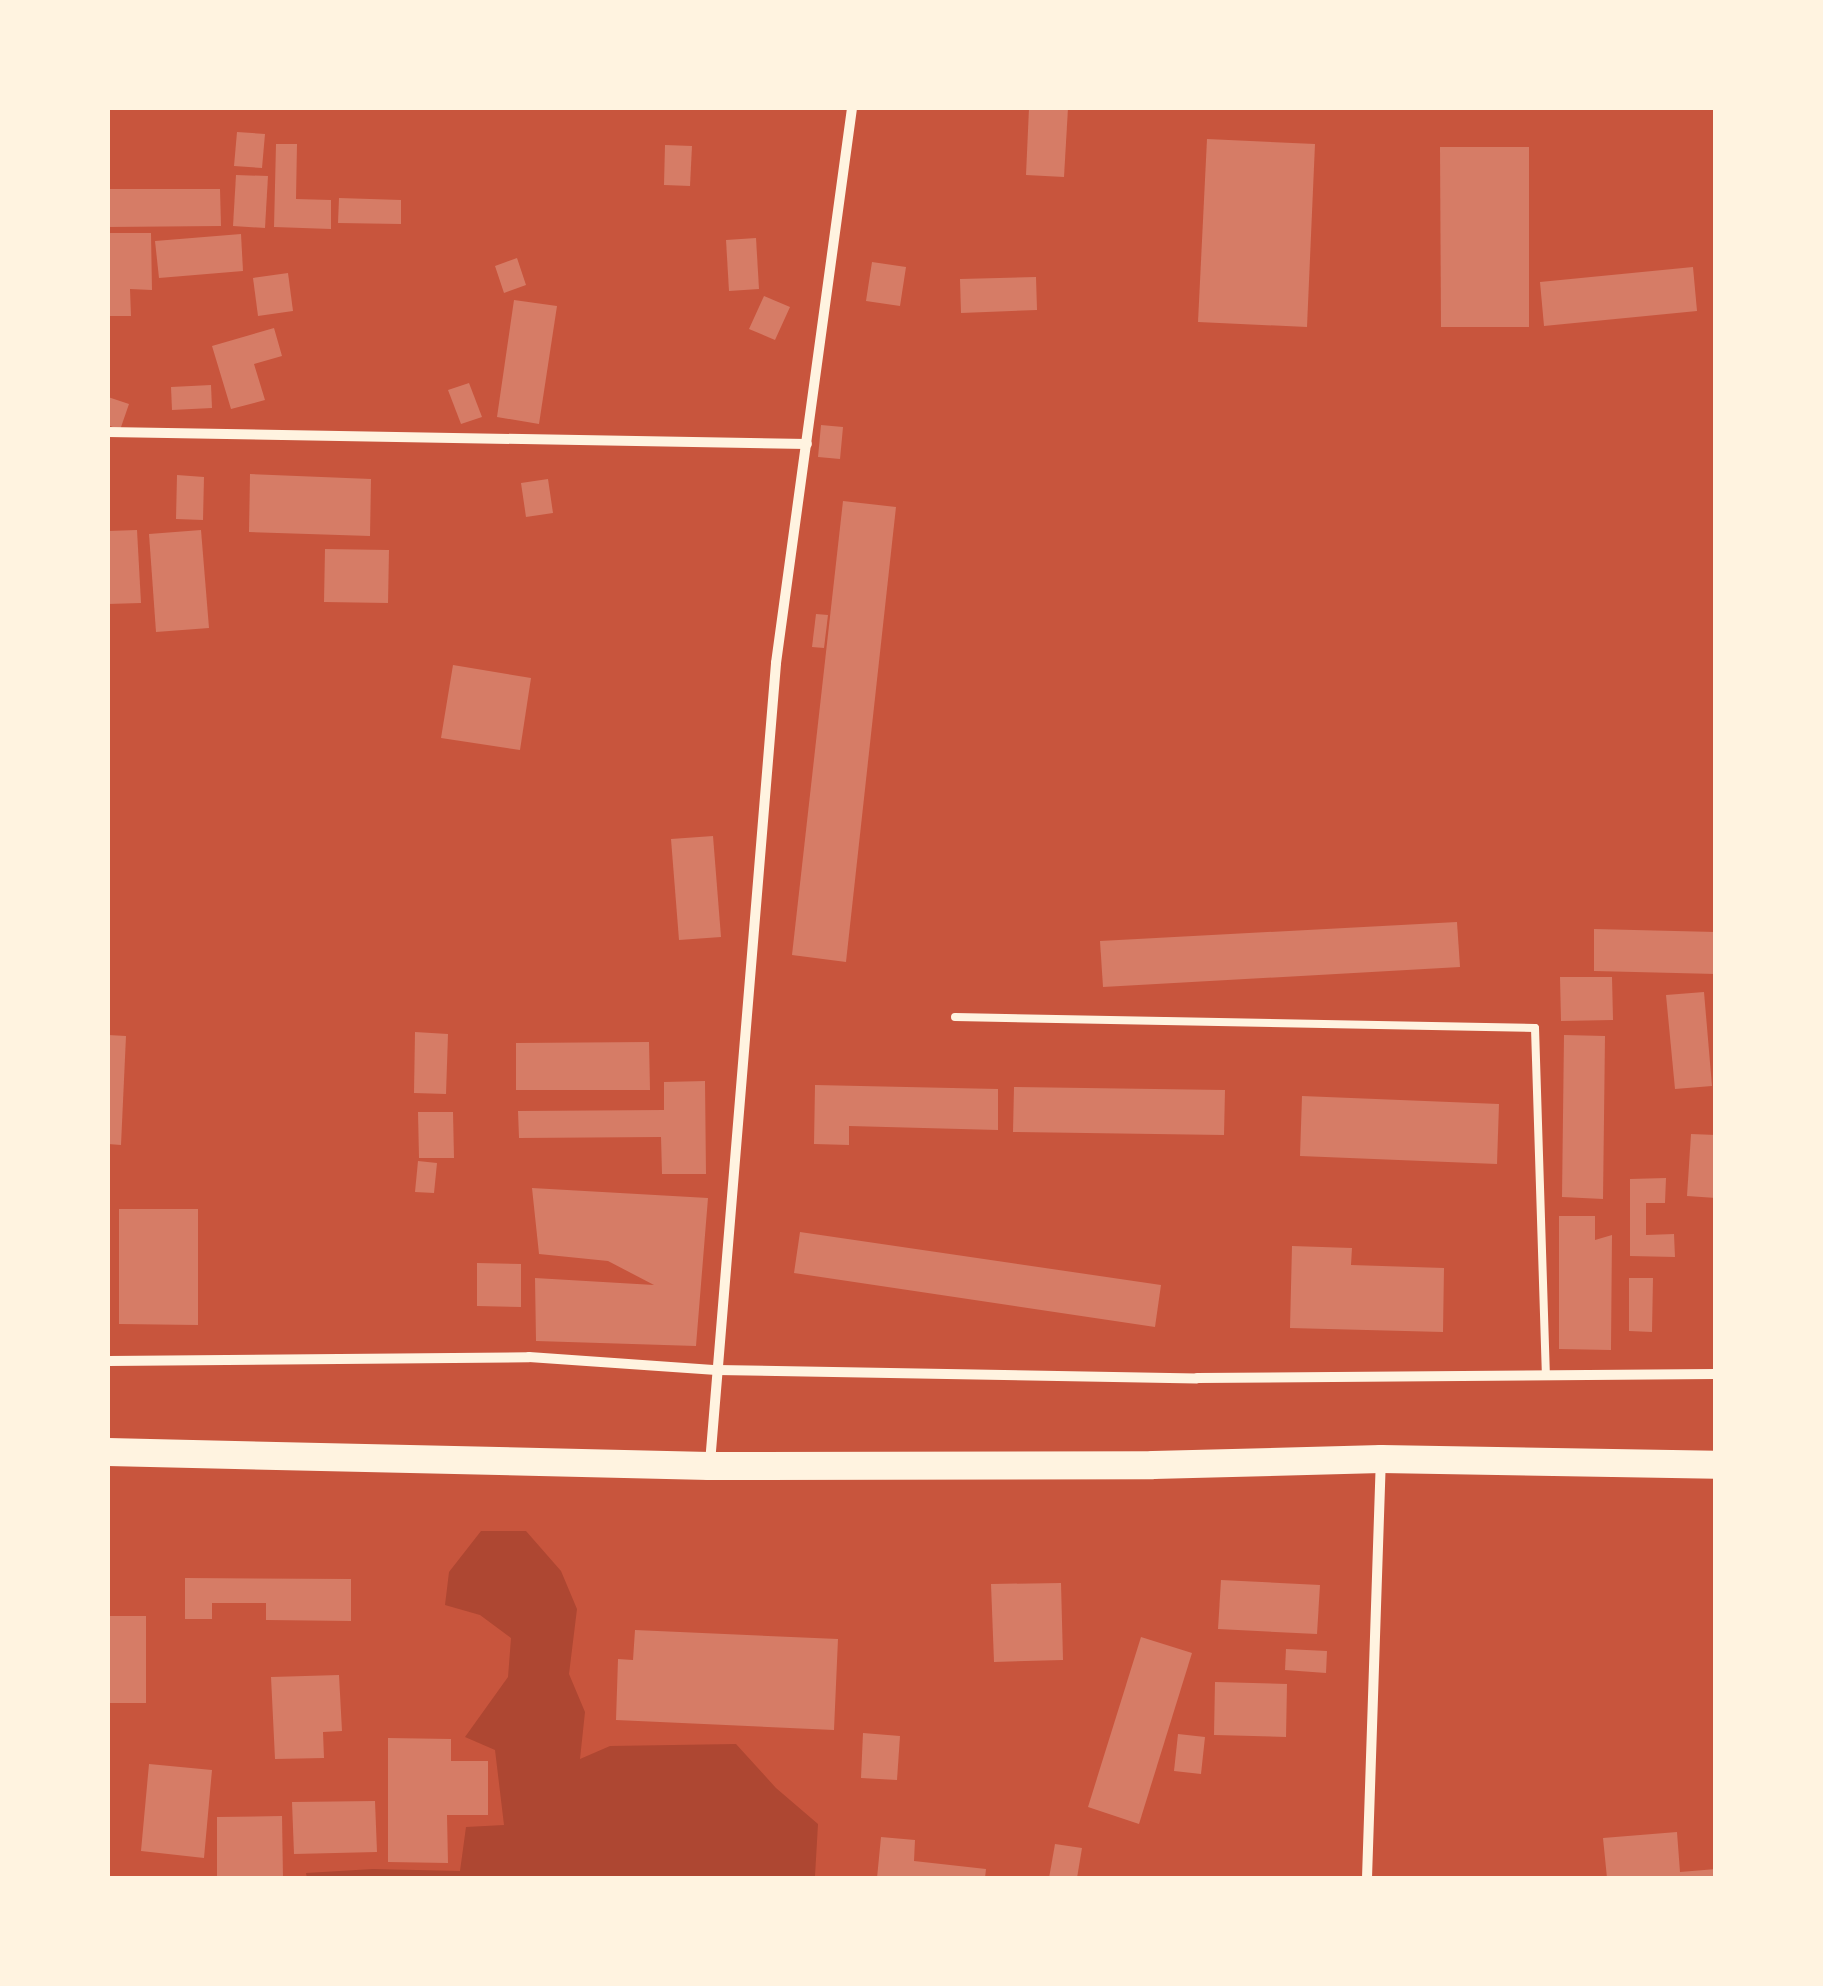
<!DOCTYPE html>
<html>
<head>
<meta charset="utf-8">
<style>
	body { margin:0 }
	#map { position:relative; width:1823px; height:1986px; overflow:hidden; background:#c8553d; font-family:Literata,serif }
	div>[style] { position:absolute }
	.green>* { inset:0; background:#ae4732 }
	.building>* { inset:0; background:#d67c66 }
	.service>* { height:8px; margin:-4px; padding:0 4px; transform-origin:4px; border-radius:4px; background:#fff3e0 }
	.minor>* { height:10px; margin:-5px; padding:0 5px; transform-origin:5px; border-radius:5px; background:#fff3e0 }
	.trunk>* { height:28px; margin:-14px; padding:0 14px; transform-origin:14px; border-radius:14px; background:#fff3e0 }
	span { translate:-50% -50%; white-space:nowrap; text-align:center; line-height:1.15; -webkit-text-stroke:10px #fff3e0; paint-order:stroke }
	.frame { position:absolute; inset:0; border:110px solid #fff3e0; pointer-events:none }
</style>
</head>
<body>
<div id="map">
	<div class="green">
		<div style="clip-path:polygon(481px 1531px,526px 1531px,561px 1571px,577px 1609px,569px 1674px,585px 1712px,580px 1759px,610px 1746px,736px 1744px,776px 1788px,818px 1824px,815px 1876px,307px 1878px,306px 1873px,373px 1869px,460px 1871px,466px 1827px,504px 1825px,495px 1750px,465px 1737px,508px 1677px,511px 1638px,480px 1615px,445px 1605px,449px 1572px)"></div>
	</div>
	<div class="building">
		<div style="clip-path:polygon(1029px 108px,1068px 108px,1064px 177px,1026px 175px)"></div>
		<div style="clip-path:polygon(237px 132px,265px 134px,262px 168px,234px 166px)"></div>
		<div style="clip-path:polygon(1207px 139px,1315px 144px,1307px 327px,1198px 322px)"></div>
		<div style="clip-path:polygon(276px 144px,297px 144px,296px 199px,331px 200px,331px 229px,274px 227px)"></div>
		<div style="clip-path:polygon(665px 145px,692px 146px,690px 186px,664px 185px)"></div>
		<div style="clip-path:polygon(1440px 147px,1529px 147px,1529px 327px,1441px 327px)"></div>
		<div style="clip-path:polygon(236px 175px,268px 176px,265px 228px,233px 226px)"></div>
		<div style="clip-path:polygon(108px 189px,220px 189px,221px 226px,108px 227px)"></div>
		<div style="clip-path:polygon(339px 198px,401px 200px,401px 224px,338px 223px)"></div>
		<div style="clip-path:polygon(108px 233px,151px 233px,152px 290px,130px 289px,131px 316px,108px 316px)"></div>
		<div style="clip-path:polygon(241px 234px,243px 271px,159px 278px,155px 241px)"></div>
		<div style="clip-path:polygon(756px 238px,759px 289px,729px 291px,726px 240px)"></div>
		<div style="clip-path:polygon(517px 258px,526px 285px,504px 293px,495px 266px)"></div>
		<div style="clip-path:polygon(872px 262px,906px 267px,900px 306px,866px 301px)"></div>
		<div style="clip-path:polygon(1693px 267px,1697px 311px,1544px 326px,1540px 282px)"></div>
		<div style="clip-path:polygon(288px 273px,293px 311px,258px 316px,253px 278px)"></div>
		<div style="clip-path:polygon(1036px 277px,1037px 310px,961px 313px,960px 279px)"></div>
		<div style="clip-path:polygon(764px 296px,790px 307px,775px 340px,749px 329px)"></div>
		<div style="clip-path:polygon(514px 300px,557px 306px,539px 424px,497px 417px)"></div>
		<div style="clip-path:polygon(274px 328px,282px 356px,254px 364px,265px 400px,231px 409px,212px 346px)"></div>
		<div style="clip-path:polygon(469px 383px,482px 417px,461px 424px,448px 390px)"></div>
		<div style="clip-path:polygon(211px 385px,212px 408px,172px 410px,171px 387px)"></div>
		<div style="clip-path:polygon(108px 397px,129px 404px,120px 430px,108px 425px)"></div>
		<div style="clip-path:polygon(821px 425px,843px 427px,840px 459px,818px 457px)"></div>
		<div style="clip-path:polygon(250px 474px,371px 479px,370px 536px,249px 532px)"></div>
		<div style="clip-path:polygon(177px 475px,204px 477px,203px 520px,176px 519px)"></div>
		<div style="clip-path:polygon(548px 479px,553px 513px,526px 517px,521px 483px)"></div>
		<div style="clip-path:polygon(843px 501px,896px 507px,846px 962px,792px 955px)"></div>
		<div style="clip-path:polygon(137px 530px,141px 603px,108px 604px,108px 531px)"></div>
		<div style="clip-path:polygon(201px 530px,209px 628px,156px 632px,149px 534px)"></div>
		<div style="clip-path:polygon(325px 549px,389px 550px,388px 603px,324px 602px)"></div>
		<div style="clip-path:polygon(816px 614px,828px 615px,824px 648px,812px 647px)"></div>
		<div style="clip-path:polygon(453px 665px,531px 678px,520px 750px,441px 738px)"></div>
		<div style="clip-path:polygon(713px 836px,721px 937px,679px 940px,671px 839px)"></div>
		<div style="clip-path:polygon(1457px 922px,1460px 967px,1103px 987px,1100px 941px)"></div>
		<div style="clip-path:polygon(1594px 929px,1716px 932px,1716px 974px,1594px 971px)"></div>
		<div style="clip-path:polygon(1560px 977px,1612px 977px,1613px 1020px,1561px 1021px)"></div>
		<div style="clip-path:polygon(1704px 992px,1712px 1086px,1675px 1089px,1666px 995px)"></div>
		<div style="clip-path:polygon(415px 1032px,448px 1034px,446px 1094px,414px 1093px)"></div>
		<div style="clip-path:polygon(108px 1035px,126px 1036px,121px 1145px,108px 1144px)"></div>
		<div style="clip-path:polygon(1564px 1035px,1605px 1036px,1603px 1199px,1562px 1197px)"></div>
		<div style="clip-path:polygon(649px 1042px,650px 1090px,516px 1090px,516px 1043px)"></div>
		<div style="clip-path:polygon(705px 1081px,706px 1174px,662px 1174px,661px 1137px,519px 1138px,518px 1111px,664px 1110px,664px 1082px)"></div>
		<div style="clip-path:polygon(815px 1085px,998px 1089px,998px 1130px,849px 1126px,849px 1145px,814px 1144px)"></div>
		<div style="clip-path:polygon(1014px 1087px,1225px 1090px,1224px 1135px,1013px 1132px)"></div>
		<div style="clip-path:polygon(1302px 1096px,1499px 1104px,1497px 1164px,1300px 1156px)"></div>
		<div style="clip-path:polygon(418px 1112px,453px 1112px,454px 1158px,419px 1158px)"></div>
		<div style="clip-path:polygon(1691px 1134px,1716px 1135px,1716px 1198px,1687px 1196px)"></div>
		<div style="clip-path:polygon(418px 1161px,437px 1163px,434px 1193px,415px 1192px)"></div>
		<div style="clip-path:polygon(1666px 1178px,1665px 1203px,1646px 1203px,1646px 1235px,1674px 1234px,1675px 1257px,1630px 1256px,1630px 1179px)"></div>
		<div style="clip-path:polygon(532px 1188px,708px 1198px,696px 1346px,536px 1341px,535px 1278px,654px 1285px,608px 1261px,539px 1254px)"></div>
		<div style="clip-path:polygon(119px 1209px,198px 1209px,198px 1325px,119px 1324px)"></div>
		<div style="clip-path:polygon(1559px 1216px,1595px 1216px,1595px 1240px,1612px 1235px,1611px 1350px,1559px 1349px)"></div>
		<div style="clip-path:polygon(800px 1232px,1161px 1285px,1155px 1327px,794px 1273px)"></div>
		<div style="clip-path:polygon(1292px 1246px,1352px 1248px,1351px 1265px,1444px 1268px,1443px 1332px,1290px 1328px)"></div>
		<div style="clip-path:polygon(477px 1263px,521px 1264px,521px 1307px,477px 1306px)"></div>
		<div style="clip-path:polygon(1629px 1278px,1653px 1278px,1652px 1332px,1629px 1331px)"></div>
		<div style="clip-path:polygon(185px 1578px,351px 1579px,351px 1621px,266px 1620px,266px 1603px,212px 1603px,212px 1619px,185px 1619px)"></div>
		<div style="clip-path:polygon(1221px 1580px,1320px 1585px,1317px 1634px,1218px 1629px)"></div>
		<div style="clip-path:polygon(1061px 1583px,1063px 1660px,994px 1662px,991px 1584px)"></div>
		<div style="clip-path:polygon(108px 1616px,146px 1616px,146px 1703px,108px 1703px)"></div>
		<div style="clip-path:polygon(635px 1630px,838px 1639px,834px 1730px,616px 1720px,618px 1659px,633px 1660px)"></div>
		<div style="clip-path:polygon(1141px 1637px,1192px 1653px,1139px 1824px,1088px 1807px)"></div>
		<div style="clip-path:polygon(1286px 1649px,1327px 1651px,1326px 1673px,1285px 1670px)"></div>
		<div style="clip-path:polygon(339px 1675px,342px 1731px,323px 1732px,324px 1758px,275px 1759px,271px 1677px)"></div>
		<div style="clip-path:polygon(1215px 1682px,1287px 1684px,1286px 1737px,1214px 1735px)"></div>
		<div style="clip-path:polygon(863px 1733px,900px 1736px,897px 1780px,861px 1778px)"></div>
		<div style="clip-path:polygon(1178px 1734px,1205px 1737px,1201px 1774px,1174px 1771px)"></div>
		<div style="clip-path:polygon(388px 1738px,451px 1739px,451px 1761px,488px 1761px,488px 1815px,447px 1815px,448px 1863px,388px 1862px)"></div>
		<div style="clip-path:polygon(149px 1764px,212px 1770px,204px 1858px,141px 1851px)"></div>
		<div style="clip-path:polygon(375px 1801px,377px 1852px,294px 1854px,292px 1802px)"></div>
		<div style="clip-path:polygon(282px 1816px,283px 1878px,217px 1878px,217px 1817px)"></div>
		<div style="clip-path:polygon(1677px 1832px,1680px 1872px,1716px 1869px,1716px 1878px,1607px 1878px,1603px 1838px)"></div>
		<div style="clip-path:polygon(881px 1837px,915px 1840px,914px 1861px,986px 1869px,985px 1878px,877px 1878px)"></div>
		<div style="clip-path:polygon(1055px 1844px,1082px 1848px,1077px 1878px,1049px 1878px)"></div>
	</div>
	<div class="service">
		<div style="left:955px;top:1017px;width:580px;rotate:1.09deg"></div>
		<div style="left:1535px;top:1028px;width:347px;rotate:88.2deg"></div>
	</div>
	<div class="minor">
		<div style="left:108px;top:432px;width:699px;rotate:0.98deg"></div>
		<div style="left:108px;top:1361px;width:421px;rotate:-0.5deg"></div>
		<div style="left:529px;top:1357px;width:188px;rotate:4deg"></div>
		<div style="left:717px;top:1370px;width:480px;rotate:1deg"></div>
		<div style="left:1197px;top:1378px;width:519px;rotate:-0.44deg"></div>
		<div style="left:710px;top:1463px;width:803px;rotate:-85.28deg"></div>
		<div style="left:776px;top:663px;width:560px;rotate:-82.2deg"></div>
		<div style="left:1367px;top:1878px;width:418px;rotate:-88.1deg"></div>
	</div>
	<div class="trunk">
		<div style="left:108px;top:1452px;width:601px;rotate:1.33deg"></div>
		<div style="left:709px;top:1466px;width:444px;rotate:-0.1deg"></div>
		<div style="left:1153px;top:1465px;width:228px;rotate:-1.5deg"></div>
		<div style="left:1381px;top:1459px;width:335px;rotate:1deg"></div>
	</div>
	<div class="frame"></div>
</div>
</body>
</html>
